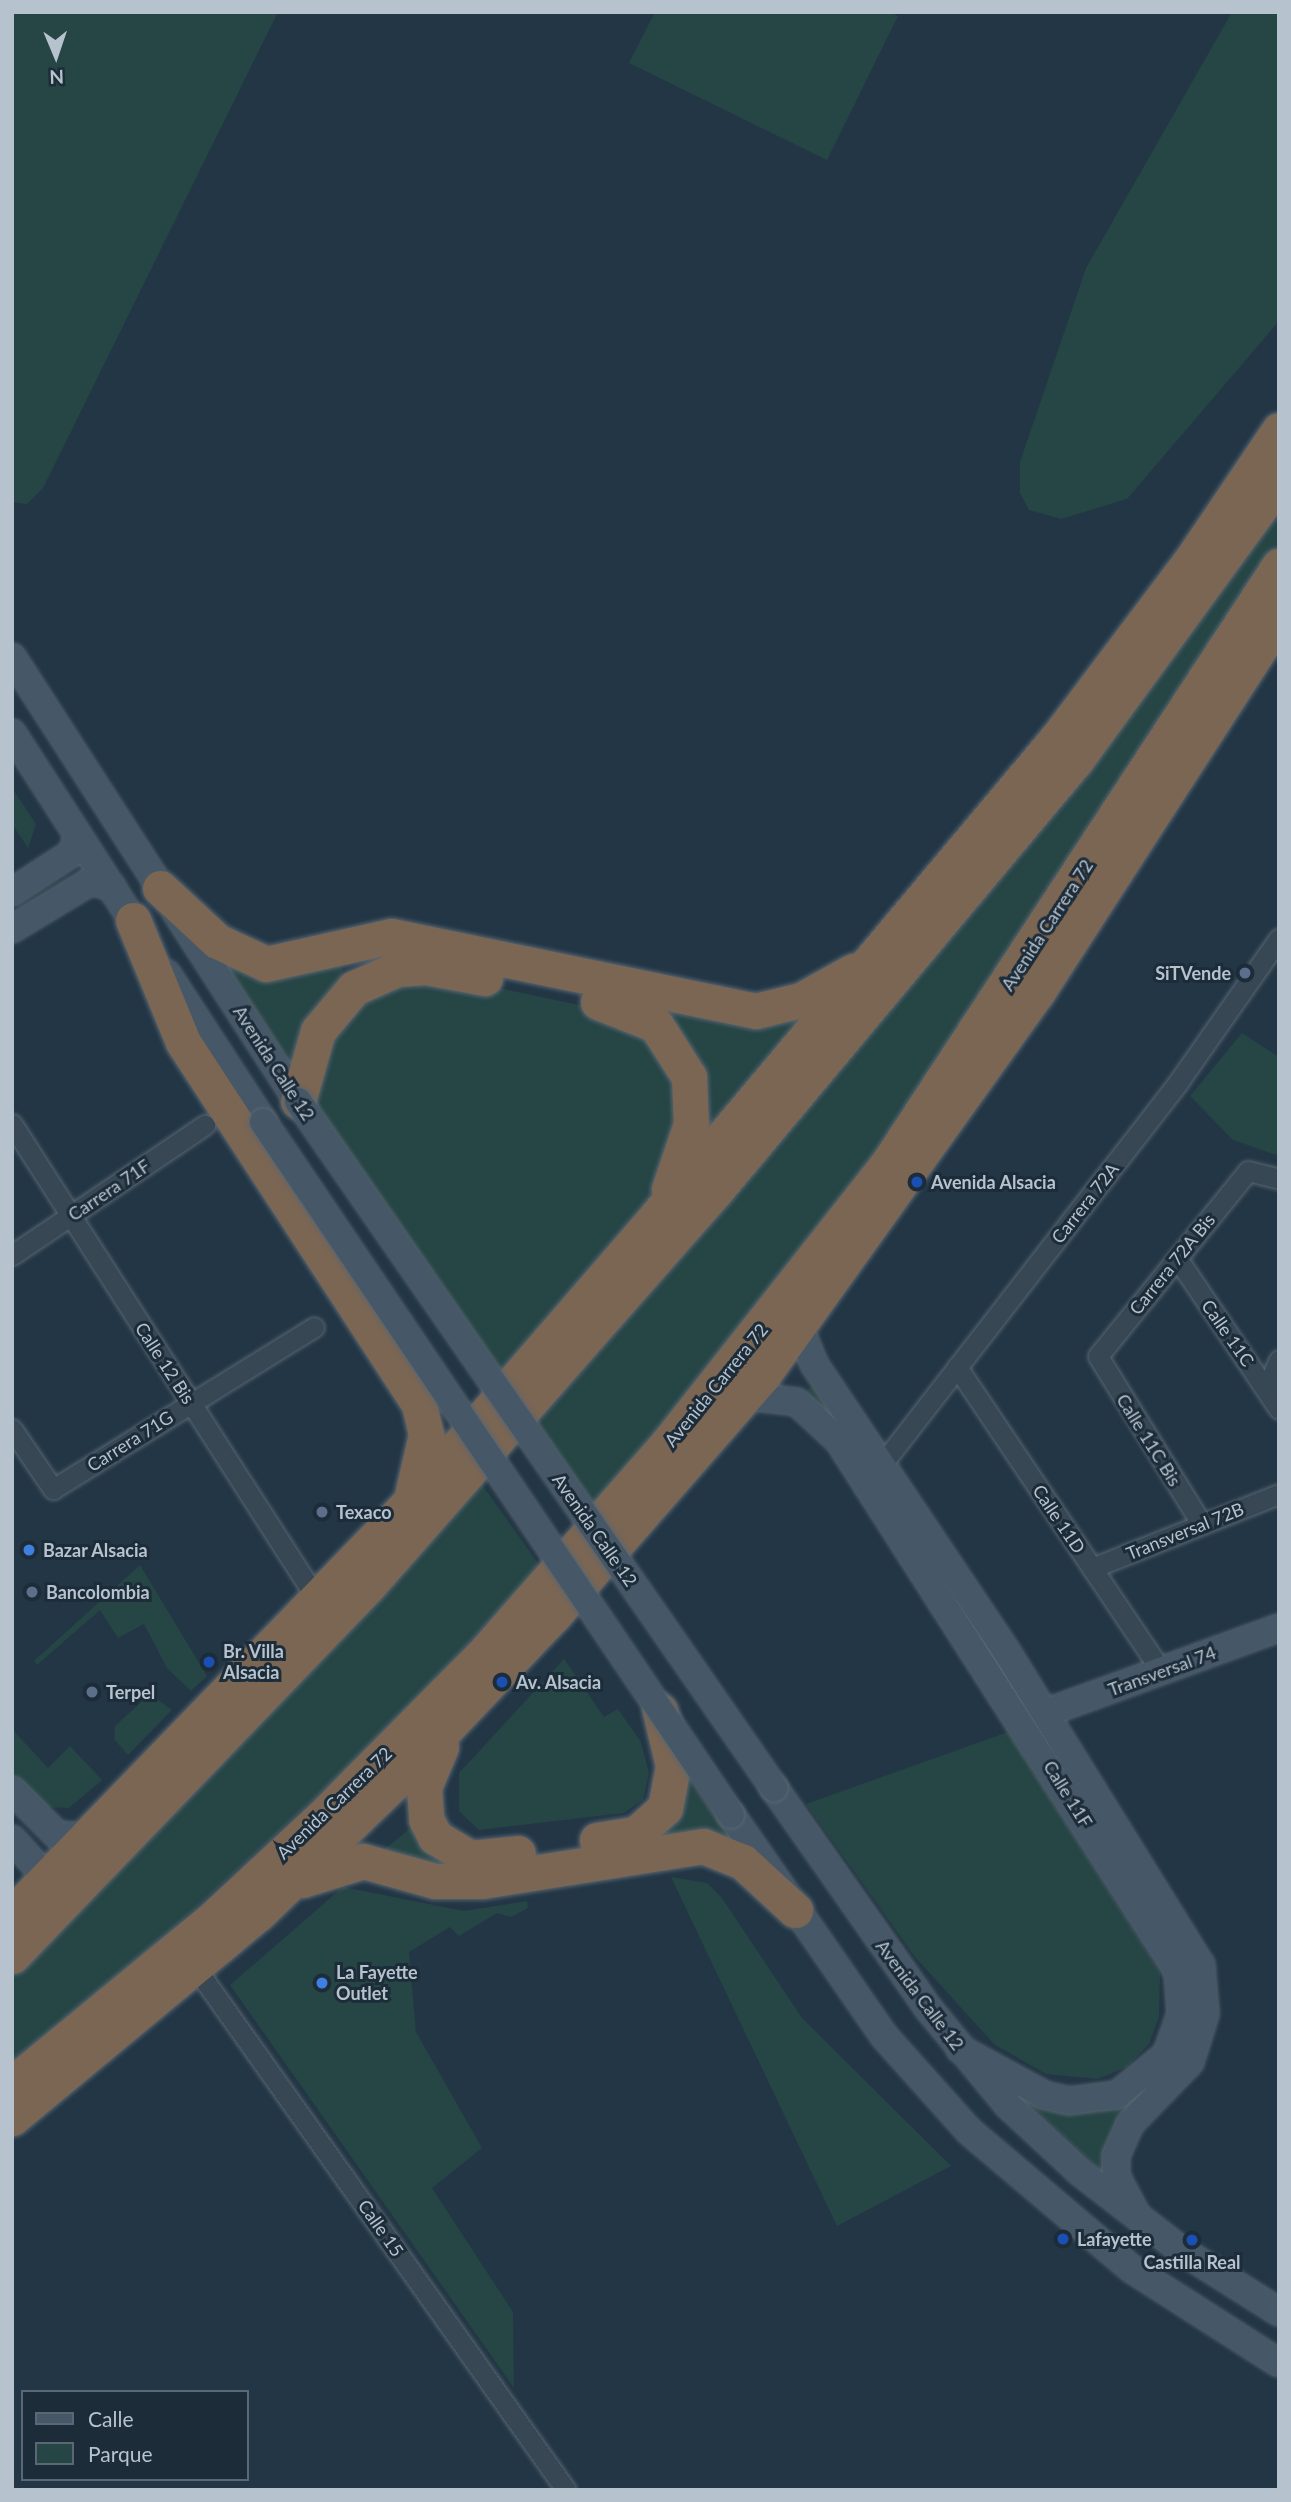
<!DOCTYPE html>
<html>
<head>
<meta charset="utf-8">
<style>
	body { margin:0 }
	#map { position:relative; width:1291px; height:2502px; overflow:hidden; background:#233645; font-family:Lato,sans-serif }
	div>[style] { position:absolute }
	.green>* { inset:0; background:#264545 }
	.roads { filter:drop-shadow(0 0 2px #576571) drop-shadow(0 0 2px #576571) }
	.street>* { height:19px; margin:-9.5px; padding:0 9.5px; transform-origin:9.5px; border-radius:9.5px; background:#384754 }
	.secondary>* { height:26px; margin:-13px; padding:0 13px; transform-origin:13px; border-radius:13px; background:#465767 }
	.highway>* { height:35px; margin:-17.5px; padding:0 17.5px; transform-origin:17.5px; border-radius:17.5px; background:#7b6654 }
	.bridges { filter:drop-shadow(0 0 2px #576571) drop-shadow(0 0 2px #576571) }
	.secondary-bridge>* { height:26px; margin:-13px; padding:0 13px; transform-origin:13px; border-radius:13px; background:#465767 }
	.dots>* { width:19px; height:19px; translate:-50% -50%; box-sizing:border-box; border:4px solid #1d2c39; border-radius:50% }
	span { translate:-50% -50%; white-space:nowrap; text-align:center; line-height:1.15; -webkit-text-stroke:6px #1d2c39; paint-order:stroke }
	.street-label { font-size:18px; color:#b6c2ce }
	.poi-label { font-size:18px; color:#b6c2ce; font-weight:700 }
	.right { translate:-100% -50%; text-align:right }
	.left { translate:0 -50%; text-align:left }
	.frame { position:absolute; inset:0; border:14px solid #b6c2ce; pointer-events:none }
	.legend { position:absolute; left:21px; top:2390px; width:228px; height:91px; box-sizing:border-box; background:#1d2c39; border:2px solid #5a6875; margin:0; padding:9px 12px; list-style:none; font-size:21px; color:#b6c2ce }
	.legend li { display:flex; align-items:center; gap:14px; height:35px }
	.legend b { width:35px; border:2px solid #5a6875 }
	.north { position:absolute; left:21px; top:21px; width:70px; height:70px; -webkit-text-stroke:5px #1d2c39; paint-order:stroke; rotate:178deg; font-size:19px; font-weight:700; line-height:28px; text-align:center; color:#b6c2ce }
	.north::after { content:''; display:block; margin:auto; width:24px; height:32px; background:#b6c2ce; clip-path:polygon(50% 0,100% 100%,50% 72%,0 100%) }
</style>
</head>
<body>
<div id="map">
	<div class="green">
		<div style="clip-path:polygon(12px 12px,278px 12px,43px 488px,27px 504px,12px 502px)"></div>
		<div style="clip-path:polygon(655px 12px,890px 12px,898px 16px,827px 160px,629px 63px)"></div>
		<div style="clip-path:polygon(1232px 12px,1279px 12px,1279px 321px,1127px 499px,1061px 519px,1029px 510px,1020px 493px,1020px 462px,1086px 268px)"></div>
		<div style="clip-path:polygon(1279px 497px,1279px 550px,879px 1152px,595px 1509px,531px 1419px)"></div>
		<div style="clip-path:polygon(12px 788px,36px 824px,28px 848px,12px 824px)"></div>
		<div style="clip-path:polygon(364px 944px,711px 1014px,824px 996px,683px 1169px,698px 1124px,626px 1002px,449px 964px,372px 971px)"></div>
		<div style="clip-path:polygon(213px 946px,336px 952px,348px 985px,296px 1079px)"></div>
		<div style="clip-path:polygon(456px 979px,622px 1014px,683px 1080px,659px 1197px,503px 1378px,306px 1094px,314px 1061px,376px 983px)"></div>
		<div style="clip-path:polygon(1242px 1033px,1279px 1057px,1279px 1156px,1233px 1140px,1190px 1096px)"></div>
		<div style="clip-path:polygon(817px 1380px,1190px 1966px,1199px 2003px,1189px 2045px,1164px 2082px,1118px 2124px,1106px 2175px,1014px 2090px,1093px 2107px,1129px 2096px,1160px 2076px,1189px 2022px,1182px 1969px,829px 1412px,803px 1395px)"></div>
		<div style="clip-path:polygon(481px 1483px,540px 1566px,386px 1733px,116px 1981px,12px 2065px,12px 1973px)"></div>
		<div style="clip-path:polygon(140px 1565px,207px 1676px,191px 1691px,167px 1668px,144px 1624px,118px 1638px,100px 1610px,37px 1665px,34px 1661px)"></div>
		<div style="clip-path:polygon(564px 1659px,604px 1717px,618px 1709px,641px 1742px,649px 1773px,643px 1800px,624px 1813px,479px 1830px,459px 1811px,459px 1773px)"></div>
		<div style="clip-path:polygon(150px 1694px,172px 1710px,128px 1755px,114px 1739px,115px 1726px)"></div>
		<div style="clip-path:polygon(12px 1729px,48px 1768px,70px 1746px,102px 1780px,69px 1808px,42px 1807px,12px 1774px)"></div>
		<div style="clip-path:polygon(1008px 1732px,1160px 1973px,1159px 2017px,1149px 2044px,1127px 2067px,1098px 2079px,1046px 2074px,995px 2045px,915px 1957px,806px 1804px)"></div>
		<div style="clip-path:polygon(683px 1772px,735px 1844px,475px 1873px,380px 1853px,418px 1822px,483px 1864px,638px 1840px)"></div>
		<div style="clip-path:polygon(671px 1877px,707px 1883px,722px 1898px,802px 2018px,951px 2166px,837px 2226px)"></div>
		<div style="clip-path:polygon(343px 1887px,464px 1911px,527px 1901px,528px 1908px,511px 1917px,497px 1913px,459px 1936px,450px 1927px,409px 1952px,416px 2032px,482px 2148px,432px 2188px,513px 2312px,514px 2388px,230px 1985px)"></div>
	</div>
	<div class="roads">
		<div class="street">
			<div style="left:12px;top:1124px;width:567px;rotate:57.32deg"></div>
			<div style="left:12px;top:1255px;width:233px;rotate:-34deg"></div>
			<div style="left:1177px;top:1258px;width:182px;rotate:56deg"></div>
			<div style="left:957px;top:1367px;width:366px;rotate:56.1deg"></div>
			<div style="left:1266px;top:1389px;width:32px;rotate:-66deg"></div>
			<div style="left:12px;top:1429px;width:73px;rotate:55.7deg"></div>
			<div style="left:53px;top:1489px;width:307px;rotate:-31.8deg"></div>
			<div style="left:883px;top:1463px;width:483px;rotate:-52.2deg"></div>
			<div style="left:1179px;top:1081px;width:174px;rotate:-55deg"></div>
			<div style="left:1201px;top:1523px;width:196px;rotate:-121.7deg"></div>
			<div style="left:1098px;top:1356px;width:238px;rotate:-51deg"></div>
			<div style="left:1248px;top:1171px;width:32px;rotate:14deg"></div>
			<div style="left:1092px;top:1568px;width:201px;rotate:-21.6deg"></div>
			<div style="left:195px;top:1967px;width:641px;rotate:54.65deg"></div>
		</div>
		<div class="secondary">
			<div style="left:12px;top:657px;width:528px;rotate:57.21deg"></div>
			<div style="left:12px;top:733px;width:242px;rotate:57.2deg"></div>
			<div style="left:12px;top:892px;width:72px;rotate:-33deg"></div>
			<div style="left:72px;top:853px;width:18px;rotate:-71deg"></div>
			<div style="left:12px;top:929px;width:92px;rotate:-31.3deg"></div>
			<div style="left:91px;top:881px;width:22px;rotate:16deg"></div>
			<div style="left:167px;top:974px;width:176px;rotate:57deg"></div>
			<div style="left:800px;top:1329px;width:38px;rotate:68deg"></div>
			<div style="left:814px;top:1364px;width:349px;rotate:56.2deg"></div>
			<div style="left:1008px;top:1654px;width:366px;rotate:58.2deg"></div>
			<div style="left:1201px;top:1965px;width:49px;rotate:85.3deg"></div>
			<div style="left:1205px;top:2014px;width:50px;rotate:107.4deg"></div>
			<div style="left:1190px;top:2062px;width:86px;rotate:134.1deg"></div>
			<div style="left:1130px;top:2124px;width:35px;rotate:114deg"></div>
			<div style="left:1116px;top:2156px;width:20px;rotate:90deg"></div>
			<div style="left:1116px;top:2176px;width:43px;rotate:62.2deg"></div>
			<div style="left:746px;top:1396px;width:51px;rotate:6.7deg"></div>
			<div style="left:797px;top:1402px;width:57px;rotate:42.9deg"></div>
			<div style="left:839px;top:1441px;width:630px;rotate:57.45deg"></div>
			<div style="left:1178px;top:1972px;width:42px;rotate:85.9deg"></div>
			<div style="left:1181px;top:2014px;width:42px;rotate:109.3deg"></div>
			<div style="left:1167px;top:2054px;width:65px;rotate:140.6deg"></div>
			<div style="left:1117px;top:2095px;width:48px;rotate:172.9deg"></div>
			<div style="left:1069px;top:2101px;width:26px;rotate:-167deg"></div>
			<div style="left:1044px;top:2095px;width:96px;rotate:-151.3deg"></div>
			<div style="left:1045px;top:1713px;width:249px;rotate:-20deg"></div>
			<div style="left:774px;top:1788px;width:269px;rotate:55deg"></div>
			<div style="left:928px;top:2008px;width:126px;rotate:50.5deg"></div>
			<div style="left:1008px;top:2105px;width:98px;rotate:42.9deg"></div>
			<div style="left:1080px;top:2172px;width:128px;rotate:37.7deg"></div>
			<div style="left:1181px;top:2250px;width:116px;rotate:32.3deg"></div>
			<div style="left:12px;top:1790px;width:64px;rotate:45deg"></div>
			<div style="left:57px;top:1835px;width:30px;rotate:4deg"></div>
			<div style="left:731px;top:1815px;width:269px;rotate:55.3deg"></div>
			<div style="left:884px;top:2036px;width:127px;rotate:48.2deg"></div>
			<div style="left:969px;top:2131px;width:214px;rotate:40.3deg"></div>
			<div style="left:1132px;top:2269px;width:174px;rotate:32.6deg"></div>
			<div style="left:12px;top:1839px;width:52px;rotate:48.1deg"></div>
		</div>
		<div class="highway">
			<div style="left:160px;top:888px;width:78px;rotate:42.9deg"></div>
			<div style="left:217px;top:941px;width:54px;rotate:25.1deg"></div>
			<div style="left:266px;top:964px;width:128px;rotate:-12.6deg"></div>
			<div style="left:391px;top:936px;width:373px;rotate:11.6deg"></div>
			<div style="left:756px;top:1011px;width:46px;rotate:-13.7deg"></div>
			<div style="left:801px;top:1000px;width:60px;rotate:-29.1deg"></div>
			<div style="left:133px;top:920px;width:132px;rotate:67.7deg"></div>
			<div style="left:183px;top:1042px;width:432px;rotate:56.9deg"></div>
			<div style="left:419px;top:1404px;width:32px;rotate:77deg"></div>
			<div style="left:426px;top:1435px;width:57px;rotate:103.1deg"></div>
			<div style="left:598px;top:1002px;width:62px;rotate:21.6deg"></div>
			<div style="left:656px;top:1025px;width:62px;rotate:57.6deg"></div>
			<div style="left:689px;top:1077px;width:47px;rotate:87.6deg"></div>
			<div style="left:691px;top:1124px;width:69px;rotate:108.7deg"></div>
			<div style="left:298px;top:1101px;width:73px;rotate:-74.1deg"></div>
			<div style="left:318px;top:1031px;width:56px;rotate:-50.1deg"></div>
			<div style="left:354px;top:988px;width:47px;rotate:-23.8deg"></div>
			<div style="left:397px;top:969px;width:29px;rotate:-4deg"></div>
			<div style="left:426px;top:967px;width:60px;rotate:10.6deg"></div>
			<div style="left:441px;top:1747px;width:43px;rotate:113deg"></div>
			<div style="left:424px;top:1787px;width:32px;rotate:86deg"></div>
			<div style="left:426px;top:1819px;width:20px;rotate:63deg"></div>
			<div style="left:435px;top:1837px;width:41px;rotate:31deg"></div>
			<div style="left:470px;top:1858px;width:48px;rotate:-5.9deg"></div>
			<div style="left:597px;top:1840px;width:39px;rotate:-9deg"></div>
			<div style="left:636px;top:1834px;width:39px;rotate:-42deg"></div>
			<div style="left:665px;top:1808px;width:43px;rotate:-79.2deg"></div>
			<div style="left:673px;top:1766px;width:57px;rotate:-103.3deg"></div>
			<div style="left:302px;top:1880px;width:64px;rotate:-17.3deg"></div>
			<div style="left:363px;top:1861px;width:75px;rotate:15.5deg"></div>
			<div style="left:435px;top:1881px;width:47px"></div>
			<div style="left:482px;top:1881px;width:224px;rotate:-9deg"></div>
			<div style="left:703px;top:1846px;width:43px;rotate:21.8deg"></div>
			<div style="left:743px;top:1862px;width:71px;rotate:42.7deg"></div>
			<div style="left:12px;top:1914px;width:571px;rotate:-45.99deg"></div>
			<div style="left:409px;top:1503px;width:383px;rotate:-49.2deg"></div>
			<div style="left:659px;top:1213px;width:621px;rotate:-50.03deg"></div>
			<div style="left:1058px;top:737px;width:219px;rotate:-53deg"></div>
			<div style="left:1190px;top:562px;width:159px;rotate:-56deg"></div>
			<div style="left:12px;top:1956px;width:515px;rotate:-46.1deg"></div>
			<div style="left:369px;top:1585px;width:529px;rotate:-48.68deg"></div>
			<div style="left:718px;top:1188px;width:558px;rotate:-50.09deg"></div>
			<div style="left:1076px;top:760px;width:344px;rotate:-53.9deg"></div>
			<div style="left:12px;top:2084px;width:256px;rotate:-39.5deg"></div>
			<div style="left:210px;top:1921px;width:154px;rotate:-42.9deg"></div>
			<div style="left:323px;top:1816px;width:232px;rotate:-45.3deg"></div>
			<div style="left:486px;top:1651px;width:276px;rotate:-48.8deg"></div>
			<div style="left:668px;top:1443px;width:354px;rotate:-51.8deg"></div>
			<div style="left:887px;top:1165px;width:716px;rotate:-56.8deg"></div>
			<div style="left:12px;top:2118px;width:320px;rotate:-39.7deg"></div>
			<div style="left:258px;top:1914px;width:200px;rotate:-44deg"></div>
			<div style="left:402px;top:1775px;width:221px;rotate:-46.5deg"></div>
			<div style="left:554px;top:1615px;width:318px;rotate:-48.9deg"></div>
			<div style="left:763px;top:1375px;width:472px;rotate:-54.4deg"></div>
			<div style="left:1038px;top:991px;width:443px;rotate:-57.1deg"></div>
		</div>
	</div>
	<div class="bridges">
		<div class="secondary-bridge">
			<div style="left:298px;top:1101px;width:836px;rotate:55.28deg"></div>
			<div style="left:263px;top:1122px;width:836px;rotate:55.97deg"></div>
		</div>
	</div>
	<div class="dots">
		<div style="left:1245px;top:973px;background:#5c6f8a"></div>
		<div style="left:917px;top:1182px;background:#1a4fb4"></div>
		<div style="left:322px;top:1512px;background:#5c6f8a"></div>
		<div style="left:29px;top:1550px;background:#3f7fe0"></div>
		<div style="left:32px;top:1592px;background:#5c6f8a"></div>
		<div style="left:209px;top:1662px;background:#1a4fb4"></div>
		<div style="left:502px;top:1682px;background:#1a4fb4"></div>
		<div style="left:92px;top:1692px;background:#5c6f8a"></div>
		<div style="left:322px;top:1983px;background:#3f7fe0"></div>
		<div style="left:1063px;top:2239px;background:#1a4fb4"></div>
		<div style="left:1192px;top:2240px;background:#1a4fb4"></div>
	</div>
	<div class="street-label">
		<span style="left:1047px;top:925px;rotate:-57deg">Avenida Carrera 72</span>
		<span style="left:274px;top:1063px;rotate:57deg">Avenida Calle 12</span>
		<span style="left:109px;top:1190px;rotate:-34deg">Carrera 71F</span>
		<span style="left:1085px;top:1203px;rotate:-52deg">Carrera 72A</span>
		<span style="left:1172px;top:1264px;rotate:-51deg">Carrera 72A Bis</span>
		<span style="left:1228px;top:1333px;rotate:55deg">Calle 11C</span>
		<span style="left:165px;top:1363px;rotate:57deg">Calle 12 Bis</span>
		<span style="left:716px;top:1385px;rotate:-51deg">Avenida Carrera 72</span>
		<span style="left:1149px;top:1440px;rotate:58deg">Calle 11C Bis</span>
		<span style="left:130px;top:1441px;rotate:-32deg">Carrera 71G</span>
		<span style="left:1059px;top:1519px;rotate:56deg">Calle 11D</span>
		<span style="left:595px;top:1530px;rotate:55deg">Avenida Calle 12</span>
		<span style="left:1185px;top:1531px;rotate:-22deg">Transversal 72B</span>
		<span style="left:1162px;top:1671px;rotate:-20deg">Transversal 74</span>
		<span style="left:1068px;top:1794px;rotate:58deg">Calle 11F</span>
		<span style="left:334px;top:1803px;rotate:-44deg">Avenida Carrera 72</span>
		<span style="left:920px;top:1995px;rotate:53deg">Avenida Calle 12</span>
		<span style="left:381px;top:2228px;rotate:55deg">Calle 15</span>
	</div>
	<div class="poi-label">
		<span class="right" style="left:1231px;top:973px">SiTVende</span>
		<span class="left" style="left:931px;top:1182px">Avenida Alsacia</span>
		<span class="left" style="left:336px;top:1512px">Texaco</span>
		<span class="left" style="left:43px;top:1550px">Bazar Alsacia</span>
		<span class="left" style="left:46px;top:1592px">Bancolombia</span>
		<span class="left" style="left:223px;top:1662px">Br. Villa<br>Alsacia</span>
		<span class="left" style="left:516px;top:1682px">Av. Alsacia</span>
		<span class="left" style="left:106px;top:1692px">Terpel</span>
		<span class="left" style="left:336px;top:1983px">La Fayette<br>Outlet</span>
		<span class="left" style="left:1077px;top:2239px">Lafayette</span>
		<span style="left:1192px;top:2262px">Castilla Real</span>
	</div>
	<div class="frame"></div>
	<ul class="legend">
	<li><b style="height:9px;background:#465767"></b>Calle</li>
	<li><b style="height:19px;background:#264545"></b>Parque</li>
	</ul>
	<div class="north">N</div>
</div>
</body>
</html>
